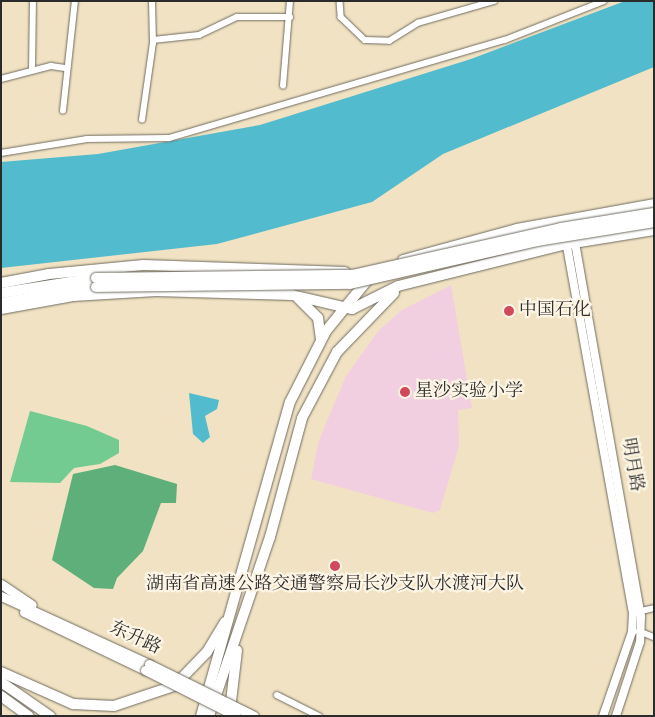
<!DOCTYPE html>
<html>
<head>
<meta charset="utf-8">
<style>
	body { margin:0 }
	#map { position:relative; width:655px; height:717px; overflow:hidden; background:#f0e2c2; font-family:"Sorts Mill Goudy","Noto Serif SC",serif }
	div>[style] { position:absolute }
	.built>* { inset:0; background:#f2cfe0 }
	.green>* { inset:0; background:#74cb91 }
	.forest>* { inset:0; background:#5faf7b }
	.water>* { inset:0; background:#52bcce }
	.roads { filter:drop-shadow(0 0 1px #706b60) drop-shadow(0 0 1px #706b60) }
	.street>* { height:5.5px; margin:-2.75px; padding:0 2.75px; transform-origin:2.75px; border-radius:2.75px; background:#fff }
	.secondary>* { height:8px; margin:-4px; padding:0 4px; transform-origin:4px; border-radius:4px; background:#fff }
	.primary>* { height:9px; margin:-4.5px; padding:0 4.5px; transform-origin:4.5px; border-radius:4.5px; background:#fff }
	.highway>* { height:10px; margin:-5px; padding:0 5px; transform-origin:5px; border-radius:5px; background:#fff }
	.bridges { filter:drop-shadow(0 0 1px #706b60) drop-shadow(0 0 1px #706b60) }
	.primary-bridge>* { height:9px; margin:-4.5px; padding:0 4.5px; transform-origin:4.5px; border-radius:4.5px; background:#fff }
	.highway-bridge>* { height:10px; margin:-5px; padding:0 5px; transform-origin:5px; border-radius:5px; background:#fff }
	.dots>* { width:14px; height:14px; translate:-50% -50%; box-sizing:border-box; border:2px solid #fcf5e5; border-radius:50% }
	span { translate:-50% -50%; white-space:nowrap; text-align:center; line-height:1.15; -webkit-text-stroke:4.5px #fcf5e5; paint-order:stroke }
	.poi-label { font-size:18px; color:#2b2b2b }
	.left { translate:0 -50%; text-align:left }
	.street-label { font-size:18px; color:#2b2b2b }
	.frame { position:absolute; inset:0; border:2px solid #2b2b2b; pointer-events:none }
</style>
</head>
<body>
<div id="map">
	<div class="built">
		<div style="clip-path:polygon(451px 285px,472px 408px,458px 410px,459px 446px,440px 510px,433px 513px,311px 479px,319px 440px,346px 376px,379px 330px,402px 310px)"></div>
	</div>
	<div class="green">
		<div style="clip-path:polygon(30px 411px,87px 426px,119px 440px,119px 453px,100px 464px,74px 468px,60px 483px,10px 482px)"></div>
	</div>
	<div class="forest">
		<div style="clip-path:polygon(115px 465px,177px 484px,176px 503px,161px 503px,143px 551px,117px 578px,113px 589px,94px 588px,52px 560px,73px 474px)"></div>
	</div>
	<div class="water">
		<div style="clip-path:polygon(625px 1px,654px 1px,654px 67px,443px 154px,372px 202px,217px 244px,1px 268px,1px 162px,98px 154px,260px 125px,471px 59px)"></div>
		<div style="clip-path:polygon(189px 393px,219px 400px,217px 409px,205px 416px,210px 437px,203px 443px,193px 434px)"></div>
	</div>
	<div class="roads">
		<div class="street">
			<div style="left:340px;top:1px;width:16px;rotate:86deg"></div>
			<div style="left:341px;top:17px;width:33px;rotate:44deg"></div>
			<div style="left:365px;top:40px;width:24px;rotate:2deg"></div>
			<div style="left:389px;top:41px;width:34px;rotate:-32deg"></div>
			<div style="left:418px;top:23px;width:79px;rotate:-16.1deg"></div>
			<div style="left:153px;top:40px;width:46px;rotate:-6.2deg"></div>
			<div style="left:199px;top:35px;width:42px;rotate:-25.3deg"></div>
			<div style="left:237px;top:17px;width:53px"></div>
			<div style="left:32px;top:70px;width:69px;rotate:-89.2deg"></div>
			<div style="left:1px;top:79px;width:52px;rotate:-14.6deg"></div>
			<div style="left:51px;top:66px;width:14px;rotate:8deg"></div>
			<div style="left:283px;top:86px;width:85px;rotate:-85.3deg"></div>
			<div style="left:63px;top:111px;width:111px;rotate:-83.8deg"></div>
			<div style="left:142px;top:120px;width:78px;rotate:-81.9deg"></div>
			<div style="left:153px;top:43px;width:42px;rotate:-91.4deg"></div>
			<div style="left:1px;top:153px;width:87px;rotate:-9.2deg"></div>
			<div style="left:87px;top:139px;width:82px;rotate:-0.7deg"></div>
			<div style="left:169px;top:138px;width:350px;rotate:-16.3deg"></div>
			<div style="left:505px;top:40px;width:106px;rotate:-21.5deg"></div>
			<div style="left:637px;top:612px;width:17px;rotate:-13deg"></div>
			<div style="left:639px;top:631px;width:16px;rotate:22deg"></div>
			<div style="left:277px;top:695px;width:47px;rotate:26.6deg"></div>
		</div>
		<div class="secondary">
			<div style="left:574px;top:237px;width:385px;rotate:80deg"></div>
			<div style="left:641px;top:616px;width:26px;rotate:92deg"></div>
			<div style="left:640px;top:642px;width:78px;rotate:108deg"></div>
			<div style="left:566px;top:241px;width:378px;rotate:79.8deg"></div>
			<div style="left:633px;top:613px;width:19px;rotate:93deg"></div>
			<div style="left:632px;top:632px;width:89px;rotate:109deg"></div>
		</div>
		<div class="primary">
			<div style="left:1px;top:584px;width:37px;rotate:34deg"></div>
			<div style="left:1px;top:596px;width:163px;rotate:24.7deg"></div>
			<div style="left:24px;top:612px;width:134px;rotate:25.6deg"></div>
		</div>
		<div class="highway">
			<div style="left:403px;top:260px;width:118px;rotate:-15.2deg"></div>
			<div style="left:517px;top:229px;width:139px;rotate:-10.3deg"></div>
			<div style="left:1px;top:283px;width:49px;rotate:-10.6deg"></div>
			<div style="left:49px;top:274px;width:95px;rotate:-5.4deg"></div>
			<div style="left:144px;top:265px;width:201px;rotate:2deg"></div>
			<div style="left:1px;top:293px;width:96px;rotate:-9deg"></div>
			<div style="left:298px;top:298px;width:28px;rotate:45deg"></div>
			<div style="left:318px;top:318px;width:21px;rotate:82deg"></div>
			<div style="left:1px;top:303px;width:96px;rotate:-9.6deg"></div>
			<div style="left:1px;top:309px;width:73px;rotate:-10.2deg"></div>
			<div style="left:73px;top:296px;width:83px;rotate:-3.4deg"></div>
			<div style="left:156px;top:291px;width:136px;rotate:1.7deg"></div>
			<div style="left:292px;top:295px;width:62px;rotate:13.1deg"></div>
			<div style="left:352px;top:309px;width:51px;rotate:-26.6deg"></div>
			<div style="left:398px;top:286px;width:174px;rotate:-14deg"></div>
			<div style="left:567px;top:244px;width:88px;rotate:-9.1deg"></div>
			<div style="left:1px;top:672px;width:79px;rotate:24deg"></div>
			<div style="left:73px;top:704px;width:41px;rotate:2.8deg"></div>
			<div style="left:114px;top:706px;width:63px;rotate:-18.4deg"></div>
			<div style="left:174px;top:686px;width:47px;rotate:-45.9deg"></div>
			<div style="left:207px;top:652px;width:35px;rotate:-59deg"></div>
			<div style="left:1px;top:682px;width:60px;rotate:34.8deg"></div>
			<div style="left:1px;top:696px;width:34px;rotate:36deg"></div>
			<div style="left:230px;top:710px;width:60px;rotate:-83.3deg"></div>
			<div style="left:201px;top:716px;width:326px;rotate:-74.2deg"></div>
			<div style="left:290px;top:402px;width:80px;rotate:-63.1deg"></div>
			<div style="left:326px;top:331px;width:68px;rotate:-50.9deg"></div>
			<div style="left:209px;top:716px;width:189px;rotate:-71.2deg"></div>
			<div style="left:270px;top:537px;width:123px;rotate:-74.9deg"></div>
			<div style="left:302px;top:418px;width:75px;rotate:-62.1deg"></div>
			<div style="left:337px;top:352px;width:82px;rotate:-46deg"></div>
		</div>
	</div>
	<div class="bridges">
		<div class="primary-bridge">
			<div style="left:149px;top:664px;width:117px;rotate:26.3deg"></div>
			<div style="left:145px;top:670px;width:102px;rotate:26.8deg"></div>
		</div>
		<div class="highway-bridge">
			<div style="left:96px;top:278px;width:257px;rotate:-0.7deg"></div>
			<div style="left:353px;top:275px;width:213px;rotate:-12.7deg"></div>
			<div style="left:561px;top:228px;width:94px;rotate:-9.2deg"></div>
			<div style="left:96px;top:287px;width:254px;rotate:-0.7deg"></div>
			<div style="left:350px;top:284px;width:192px;rotate:-12.9deg"></div>
			<div style="left:537px;top:241px;width:119px;rotate:-9.2deg"></div>
		</div>
	</div>
	<div class="dots">
		<div style="left:509px;top:311px;background:#d1495b"></div>
		<div style="left:405px;top:392px;background:#d1495b"></div>
		<div style="left:335px;top:566px;background:#d1495b"></div>
	</div>
	<div class="poi-label">
		<span class="left" style="left:519px;top:311px">中国石化</span>
		<span class="left" style="left:415px;top:392px">星沙实验小学</span>
		<span style="left:335px;top:585px">湖南省高速公路交通警察局长沙支队水渡河大队</span>
	</div>
	<div class="street-label">
		<span style="left:631px;top:465px;rotate:80deg">明月路</span>
		<span style="left:135px;top:639px;rotate:25deg">东升路</span>
	</div>
	<div class="frame"></div>
</div>
</body>
</html>
